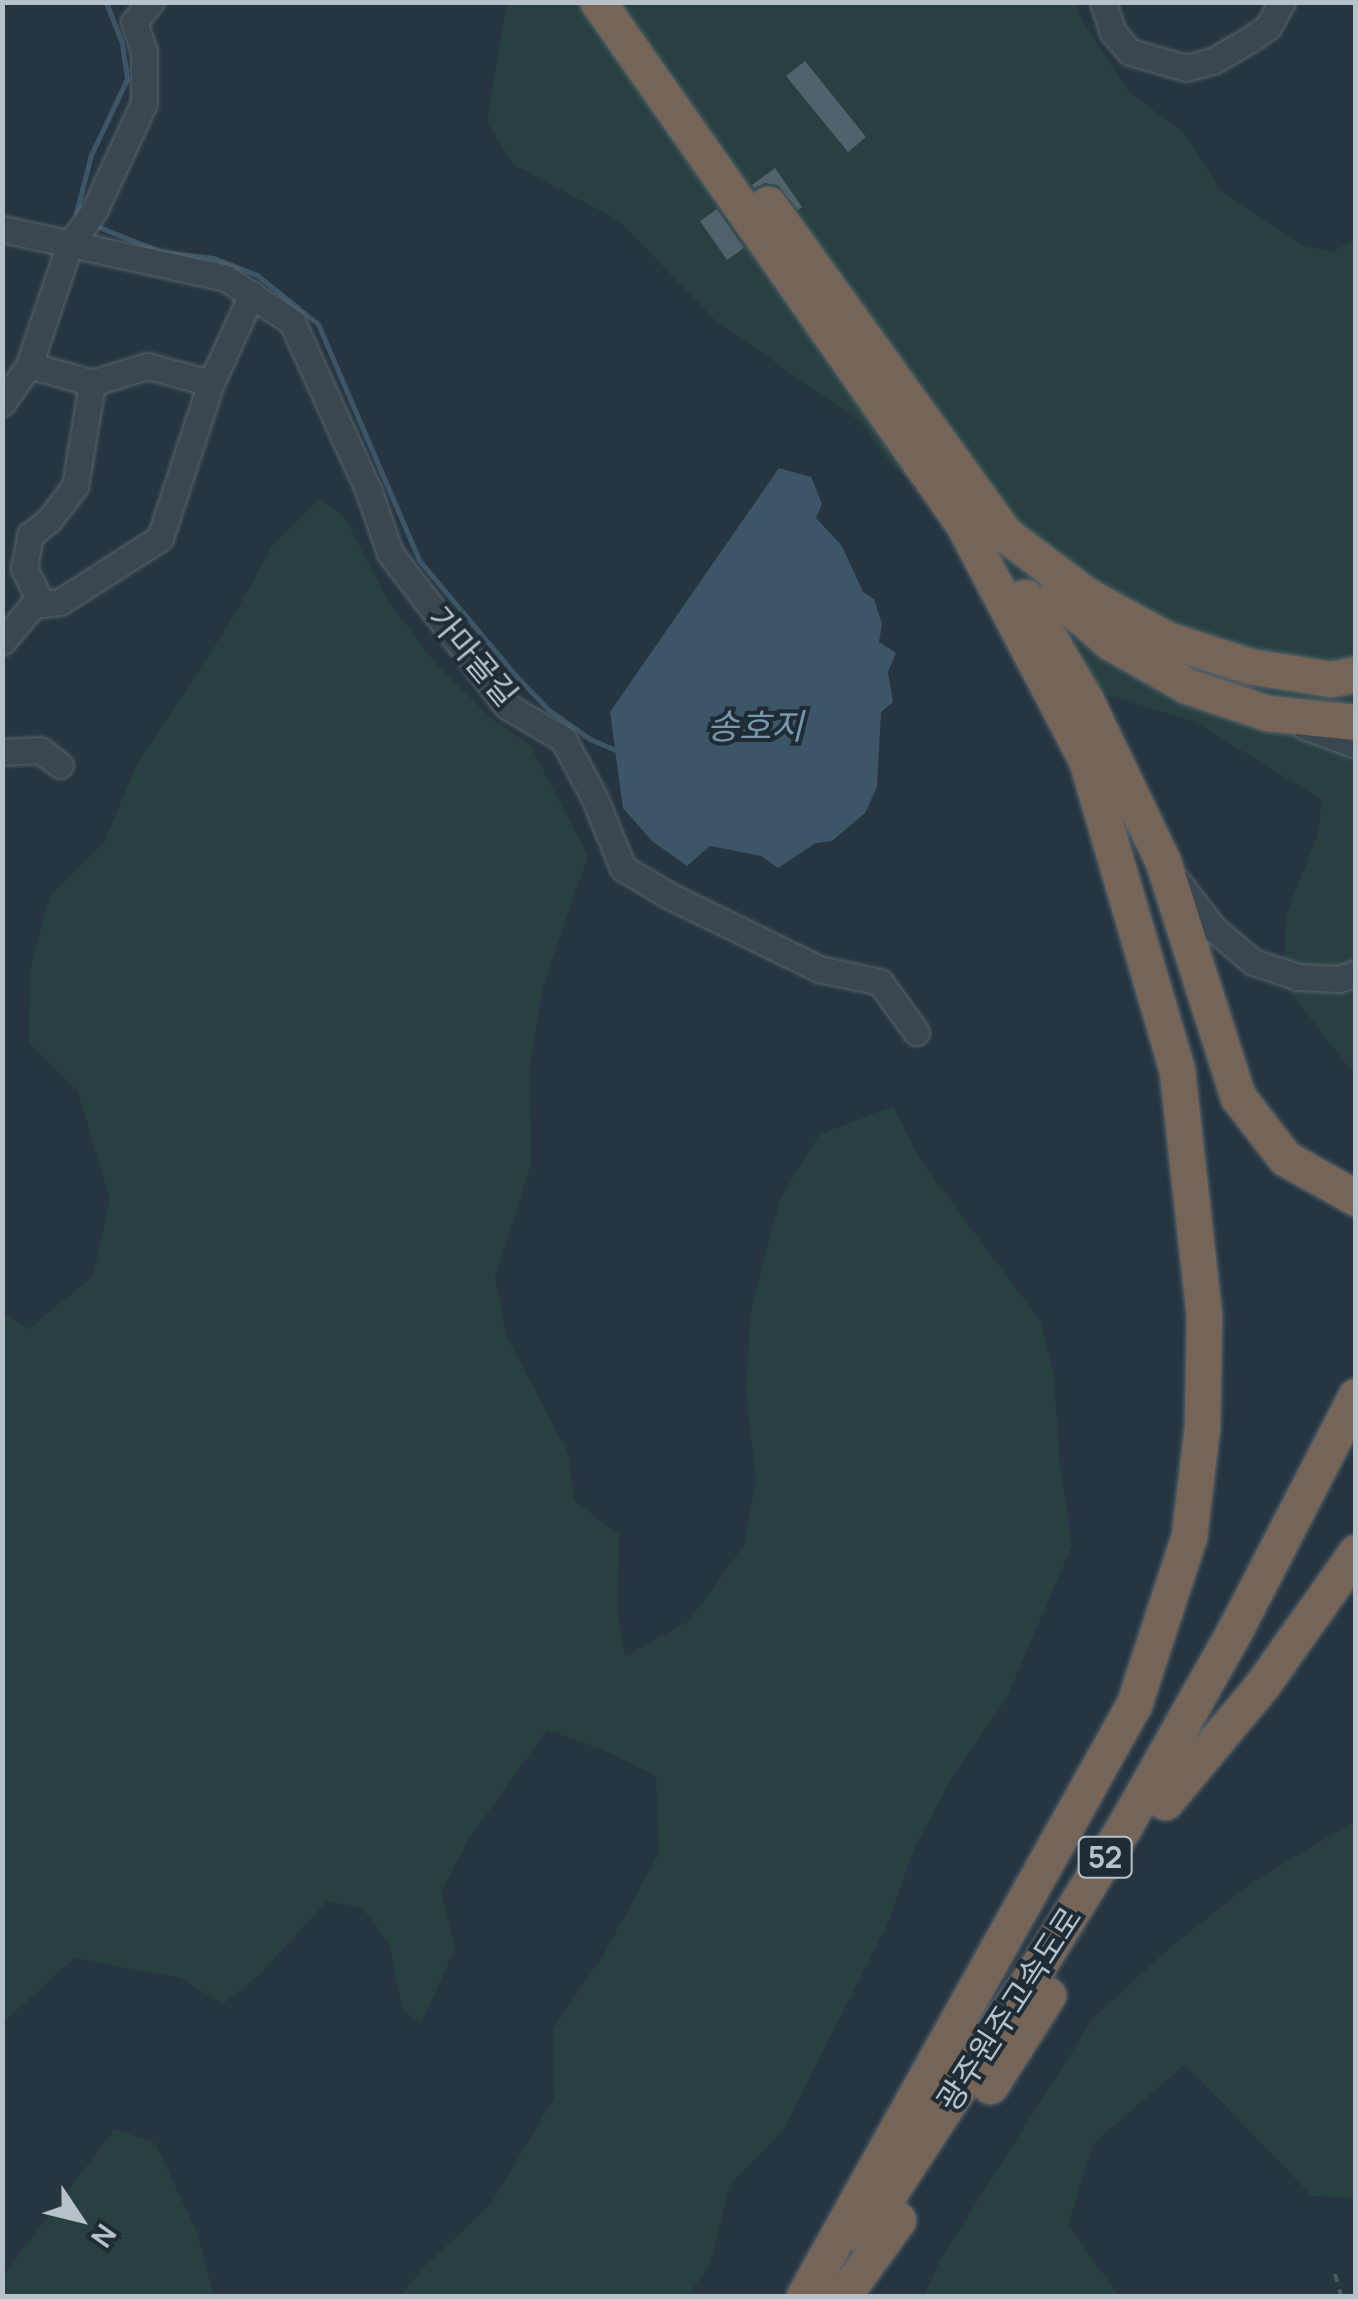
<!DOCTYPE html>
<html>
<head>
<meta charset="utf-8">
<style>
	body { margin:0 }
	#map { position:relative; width:1358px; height:2299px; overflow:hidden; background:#263540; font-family:Manrope,"Noto Sans KR",sans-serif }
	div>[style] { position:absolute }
	.green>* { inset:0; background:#284140 }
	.water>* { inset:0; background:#3c5668 }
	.stream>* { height:5px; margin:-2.5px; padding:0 2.5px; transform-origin:2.5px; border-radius:2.5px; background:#3c5668 }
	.building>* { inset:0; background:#51626d }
	.path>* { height:4px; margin-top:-2px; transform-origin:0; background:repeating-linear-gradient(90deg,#465d5c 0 8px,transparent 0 16px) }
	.roads { filter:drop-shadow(0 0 2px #58646d) drop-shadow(0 0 2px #58646d) }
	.minor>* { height:25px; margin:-12.5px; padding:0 12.5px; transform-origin:12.5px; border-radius:12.5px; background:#3a4750 }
	.highway>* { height:35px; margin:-17.5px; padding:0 17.5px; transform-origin:17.5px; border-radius:17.5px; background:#766557 }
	span { translate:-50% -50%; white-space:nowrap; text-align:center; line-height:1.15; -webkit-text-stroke:8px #1f2c35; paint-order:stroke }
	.shield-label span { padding:2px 8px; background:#1f2c35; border:2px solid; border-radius:8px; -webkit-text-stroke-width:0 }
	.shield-label { font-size:30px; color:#b7c1ca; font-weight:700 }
	.street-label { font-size:32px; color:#b7c1ca }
	.water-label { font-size:35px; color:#7896ac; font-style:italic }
	.frame { position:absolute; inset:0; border:5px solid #b7c1ca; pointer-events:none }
	.north { position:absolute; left:30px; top:2169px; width:100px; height:100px; -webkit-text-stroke:8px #1f2c35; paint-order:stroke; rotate:125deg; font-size:28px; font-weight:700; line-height:40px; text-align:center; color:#b7c1ca }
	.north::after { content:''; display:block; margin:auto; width:35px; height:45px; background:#b7c1ca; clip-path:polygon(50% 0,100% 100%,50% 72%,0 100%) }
</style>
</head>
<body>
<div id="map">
	<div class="green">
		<div style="clip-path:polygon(511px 3px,1076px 3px,1084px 23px,1128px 91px,1185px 134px,1220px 190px,1302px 245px,1332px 252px,1355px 239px,1355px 1075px,1283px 983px,1287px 913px,1319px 831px,1321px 799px,1193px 721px,1111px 697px,1031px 653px,991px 557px,887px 459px,859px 421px,715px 320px,618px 220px,514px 165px,487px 122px,506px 7px)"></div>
		<div style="clip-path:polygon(320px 499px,344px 516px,387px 599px,434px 662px,490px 717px,530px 745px,588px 856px,544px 982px,529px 1071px,531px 1164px,495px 1276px,506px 1335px,568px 1453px,574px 1500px,619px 1535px,617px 1612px,625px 1656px,689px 1621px,744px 1545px,756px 1481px,746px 1391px,751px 1310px,780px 1199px,819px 1135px,893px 1106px,919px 1158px,1040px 1321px,1054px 1374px,1059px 1458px,1072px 1546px,1006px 1699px,950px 1781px,914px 1849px,888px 1923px,784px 2129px,729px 2186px,711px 2262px,688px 2296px,401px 2296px,421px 2270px,491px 2204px,554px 2098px,553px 2029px,604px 1954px,659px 1853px,656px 1776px,601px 1749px,547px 1730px,468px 1840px,441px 1892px,455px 1948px,421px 2024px,402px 2009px,389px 1943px,362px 1908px,327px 1901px,258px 1976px,223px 2004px,180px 1978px,74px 1958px,3px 2023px,3px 1312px,29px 1329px,93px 1276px,110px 1199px,78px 1092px,29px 1043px,31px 966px,50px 895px,104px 843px,136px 766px,229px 624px,274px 543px)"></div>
		<div style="clip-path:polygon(1355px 1821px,1355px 2198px,1312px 2196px,1185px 2064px,1093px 2144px,1068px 2225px,1119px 2296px,924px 2296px,940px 2260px,1093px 2019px,1167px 1950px,1254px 1881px)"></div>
		<div style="clip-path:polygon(115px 2129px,155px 2143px,197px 2232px,214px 2296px,3px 2296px,3px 2275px)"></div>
	</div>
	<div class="water">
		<div style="clip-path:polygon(779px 468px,811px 477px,822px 504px,816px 518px,842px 546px,863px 592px,874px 599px,882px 624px,879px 642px,896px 653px,888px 672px,893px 702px,881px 712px,877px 787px,865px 813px,832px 841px,816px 843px,778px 868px,761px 856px,710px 846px,687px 866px,652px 841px,623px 808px,610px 712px)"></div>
	</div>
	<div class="stream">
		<div style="left:82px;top:217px;width:7px;rotate:-146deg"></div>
		<div style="left:76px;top:213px;width:60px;rotate:-75.5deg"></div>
		<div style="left:91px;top:155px;width:84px;rotate:-64.7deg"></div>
		<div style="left:127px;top:79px;width:36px;rotate:-98deg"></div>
		<div style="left:122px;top:43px;width:44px;rotate:-111.3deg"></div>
		<div style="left:96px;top:226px;width:71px;rotate:21.5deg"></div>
		<div style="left:162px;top:252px;width:52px;rotate:6.6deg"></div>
		<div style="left:214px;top:258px;width:46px;rotate:21.6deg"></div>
		<div style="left:257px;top:275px;width:78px;rotate:38.8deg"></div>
		<div style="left:318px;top:324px;width:257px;rotate:66.8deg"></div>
		<div style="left:419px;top:560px;width:150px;rotate:50.1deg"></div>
		<div style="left:515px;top:675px;width:49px;rotate:45.8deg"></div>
		<div style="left:549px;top:710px;width:50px;rotate:35.3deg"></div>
		<div style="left:590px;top:739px;width:28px;rotate:23deg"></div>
	</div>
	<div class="building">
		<div style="clip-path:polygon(805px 61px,866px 137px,848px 152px,786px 76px)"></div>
		<div style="clip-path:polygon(775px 168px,802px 207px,798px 210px,778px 185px,765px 183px,754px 188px,752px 185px)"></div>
		<div style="clip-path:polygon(717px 209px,744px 248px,727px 260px,700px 221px)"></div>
	</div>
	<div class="path">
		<div style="left:1335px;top:2274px;width:23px;rotate:75deg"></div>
	</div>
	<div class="roads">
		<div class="minor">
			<div style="left:1103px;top:2px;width:32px;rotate:72deg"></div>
			<div style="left:1113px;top:32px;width:26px;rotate:50deg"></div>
			<div style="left:1130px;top:52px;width:58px;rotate:15.9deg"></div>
			<div style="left:1186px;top:68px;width:28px;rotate:-15deg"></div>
			<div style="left:1213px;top:61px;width:45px;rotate:-30.5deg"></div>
			<div style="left:1252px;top:38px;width:19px;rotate:-35deg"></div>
			<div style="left:1268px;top:27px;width:29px;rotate:-61deg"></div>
			<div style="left:2px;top:229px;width:229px;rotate:12.3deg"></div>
			<div style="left:226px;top:278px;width:79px;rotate:33.7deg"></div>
			<div style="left:292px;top:322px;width:187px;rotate:65.6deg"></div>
			<div style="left:369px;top:492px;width:65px;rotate:71deg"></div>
			<div style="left:390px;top:553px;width:193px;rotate:52.6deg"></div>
			<div style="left:507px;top:706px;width:65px;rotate:30.5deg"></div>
			<div style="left:563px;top:739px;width:66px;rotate:61.9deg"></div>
			<div style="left:594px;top:797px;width:77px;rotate:67.8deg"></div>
			<div style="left:623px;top:868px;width:55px;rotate:30.8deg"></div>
			<div style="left:670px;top:896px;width:166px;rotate:26.1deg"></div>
			<div style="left:819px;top:969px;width:62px;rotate:12deg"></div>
			<div style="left:880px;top:982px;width:62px;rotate:54.2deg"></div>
			<div style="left:29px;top:365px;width:66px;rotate:15.9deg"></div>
			<div style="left:92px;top:383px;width:58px;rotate:-17.2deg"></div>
			<div style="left:147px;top:366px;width:66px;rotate:14.9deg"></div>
			<div style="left:2px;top:403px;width:47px;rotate:-54.6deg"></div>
			<div style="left:29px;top:365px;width:126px;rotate:-71.4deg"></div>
			<div style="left:69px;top:246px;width:43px;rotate:-54.5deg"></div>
			<div style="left:94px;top:211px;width:119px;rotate:-65.2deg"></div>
			<div style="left:144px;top:103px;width:51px;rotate:-90deg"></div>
			<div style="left:144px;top:52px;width:32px;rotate:-108deg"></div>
			<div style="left:134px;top:22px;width:26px;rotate:-50deg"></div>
			<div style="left:42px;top:604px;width:39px;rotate:-117deg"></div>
			<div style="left:24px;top:569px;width:35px;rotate:-80deg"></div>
			<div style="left:30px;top:535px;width:24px;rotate:-38deg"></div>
			<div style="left:49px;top:520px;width:43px;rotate:-52.6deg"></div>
			<div style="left:75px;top:486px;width:104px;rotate:-80.6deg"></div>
			<div style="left:2px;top:642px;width:48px;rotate:-50deg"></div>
			<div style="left:33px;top:605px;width:27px;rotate:-6deg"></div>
			<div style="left:60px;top:602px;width:119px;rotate:-32.6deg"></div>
			<div style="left:160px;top:538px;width:163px;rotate:-71.8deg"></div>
			<div style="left:211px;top:383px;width:98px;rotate:-65.3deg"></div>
			<div style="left:1304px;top:726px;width:55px;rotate:20.1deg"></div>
			<div style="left:2px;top:752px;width:38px;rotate:-3deg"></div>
			<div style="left:40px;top:750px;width:25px;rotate:37deg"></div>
			<div style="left:1178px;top:882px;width:59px;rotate:52.5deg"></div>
			<div style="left:1214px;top:929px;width:51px;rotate:40.2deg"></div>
			<div style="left:1253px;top:962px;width:47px;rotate:18.4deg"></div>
			<div style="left:1298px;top:977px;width:41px;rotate:2.8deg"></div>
			<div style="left:1339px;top:979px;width:18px;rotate:-19deg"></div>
		</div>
		<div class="highway">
			<div style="left:598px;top:2px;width:637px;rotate:55.04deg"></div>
			<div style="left:963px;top:524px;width:265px;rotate:62.4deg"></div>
			<div style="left:1086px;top:759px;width:325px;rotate:73.7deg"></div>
			<div style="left:1177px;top:1071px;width:245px;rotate:83.7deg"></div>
			<div style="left:1204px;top:1315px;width:112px;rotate:91deg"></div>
			<div style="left:1202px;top:1427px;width:110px;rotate:96.8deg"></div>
			<div style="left:1189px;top:1536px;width:177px;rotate:108.1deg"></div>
			<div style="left:1134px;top:1704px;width:678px;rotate:119.14deg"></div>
			<div style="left:768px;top:204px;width:406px;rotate:54.3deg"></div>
			<div style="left:1005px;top:534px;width:101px;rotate:37deg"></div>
			<div style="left:1086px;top:595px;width:91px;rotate:28.8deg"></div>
			<div style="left:1166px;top:639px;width:87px;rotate:18deg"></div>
			<div style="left:1249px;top:666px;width:83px;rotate:9deg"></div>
			<div style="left:1331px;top:679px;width:25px;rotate:-11deg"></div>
			<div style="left:1056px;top:595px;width:72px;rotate:41deg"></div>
			<div style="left:1110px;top:642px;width:89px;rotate:29.7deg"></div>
			<div style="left:1187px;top:686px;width:84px;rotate:18.6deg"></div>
			<div style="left:1267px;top:713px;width:89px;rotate:5.8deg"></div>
			<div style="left:1025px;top:597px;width:121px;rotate:59.6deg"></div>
			<div style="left:1086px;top:701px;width:178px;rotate:64.4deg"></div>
			<div style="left:1163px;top:862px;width:247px;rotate:72.3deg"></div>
			<div style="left:1238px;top:1097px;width:77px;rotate:52.4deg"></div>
			<div style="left:1285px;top:1158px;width:81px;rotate:29.4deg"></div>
			<div style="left:1165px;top:1802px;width:152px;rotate:-50.3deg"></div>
			<div style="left:1262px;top:1685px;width:163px;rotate:-54.7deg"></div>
			<div style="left:990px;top:2086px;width:108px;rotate:-57.5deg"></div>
			<div style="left:862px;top:2235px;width:323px;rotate:-56.8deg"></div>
			<div style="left:1039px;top:1965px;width:162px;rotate:-58.4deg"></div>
			<div style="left:1124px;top:1827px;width:228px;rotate:-60.6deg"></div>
			<div style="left:1236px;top:1628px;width:261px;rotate:-62.7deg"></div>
			<div style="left:843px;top:2296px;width:94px;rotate:-54.1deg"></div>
		</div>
	</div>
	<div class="shield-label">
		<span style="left:1105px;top:1857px">52</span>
	</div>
	<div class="street-label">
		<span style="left:473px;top:656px;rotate:50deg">가마골길</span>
		<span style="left:1009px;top:2009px;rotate:-57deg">광주원주고속도로</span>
	</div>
	<div class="water-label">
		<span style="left:755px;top:726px">송호지</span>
	</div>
	<div class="frame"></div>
	<div class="north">N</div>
</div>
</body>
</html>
